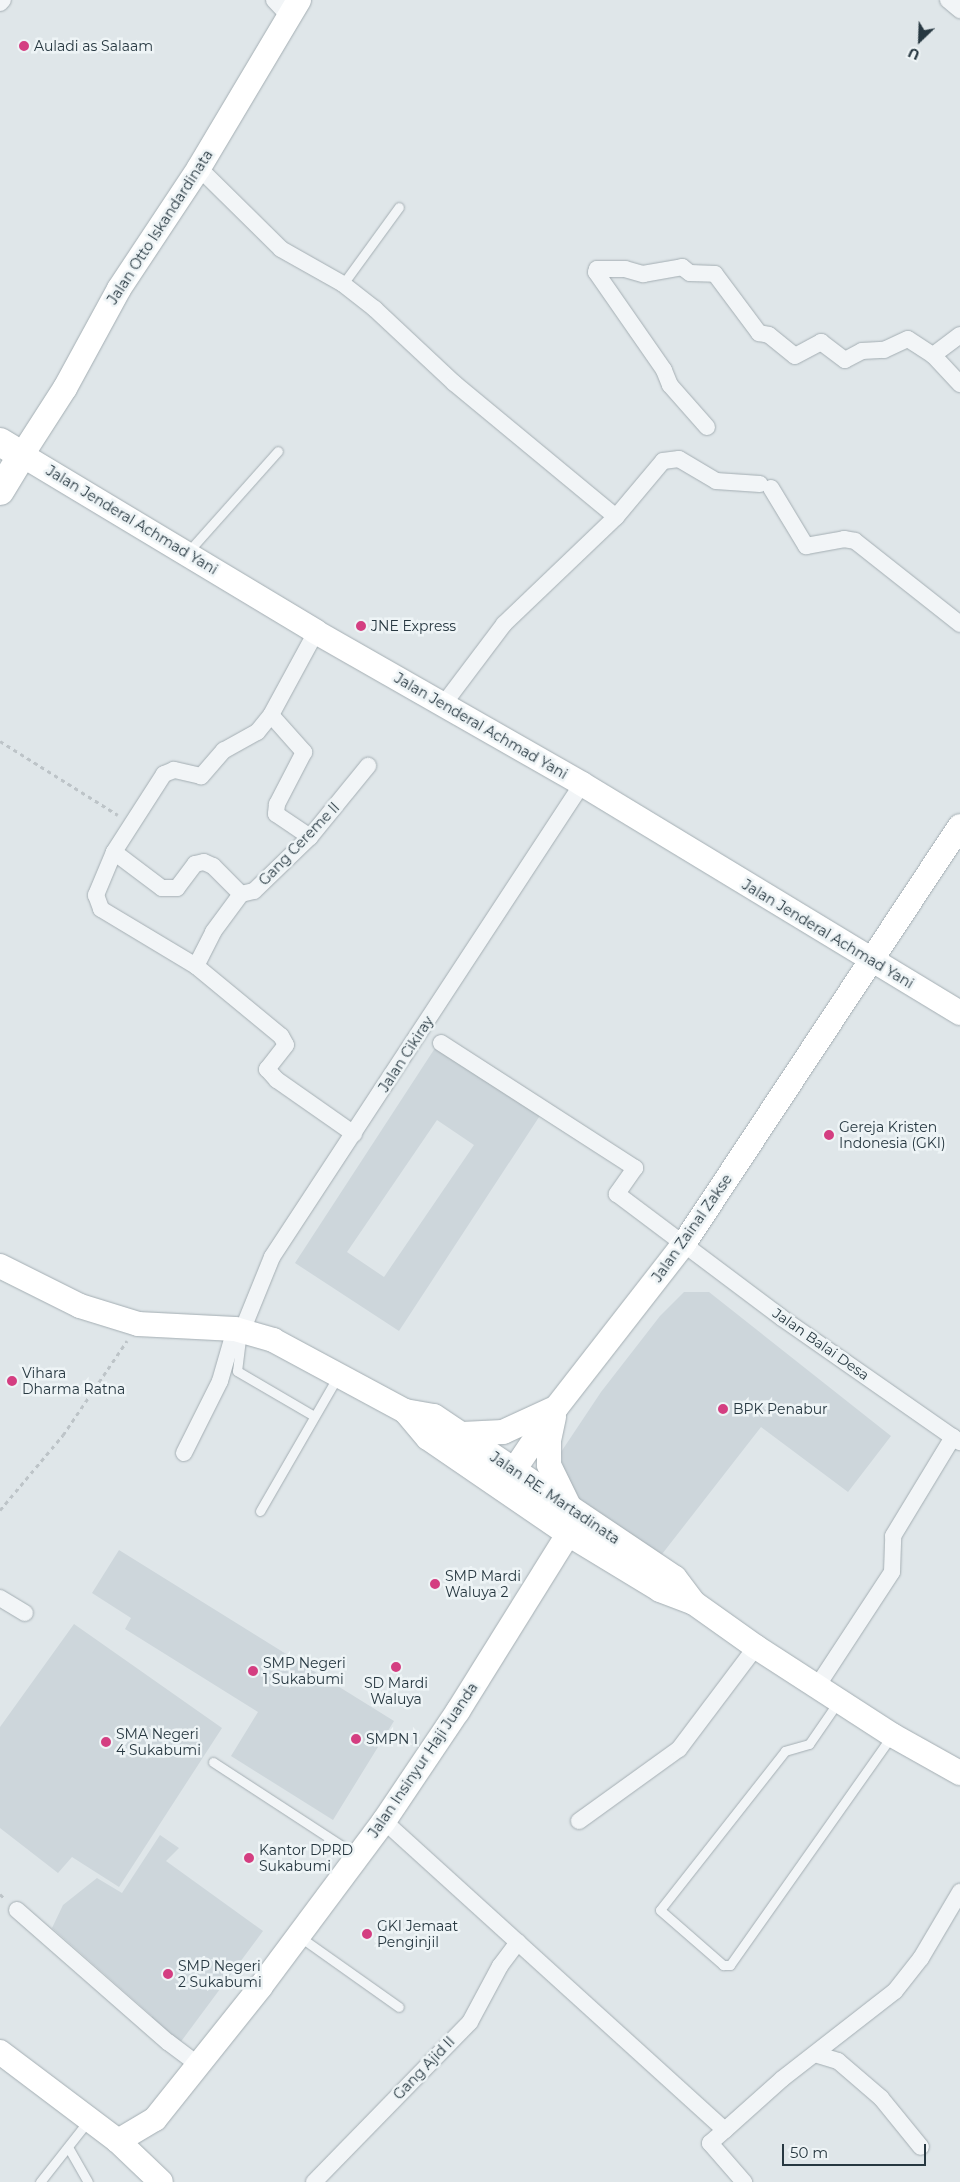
<!DOCTYPE html>
<html>
<head>
<meta charset="utf-8">
<style>
	body { margin:0 }
	#map { position:relative; width:960px; height:2182px; overflow:hidden; background:#dfe6e9; font-family:Montserrat,sans-serif }
	div>[style] { position:absolute }
	.built>* { inset:0; background:#cdd6db }
	.path>* { height:3px; margin-top:-1.5px; transform-origin:0; background:repeating-linear-gradient(90deg,#bdc4c8 0 4px,transparent 0 8px) }
	.roads { filter:drop-shadow(0 0 1px #a4aeb3) drop-shadow(0 0 1px #a4aeb3) }
	.lane>* { height:9px; margin:-4.5px; padding:0 4.5px; transform-origin:4.5px; border-radius:4.5px; background:#f2f5f7 }
	.street>* { height:16px; margin:-8px; padding:0 8px; transform-origin:8px; border-radius:8px; background:#f2f5f7 }
	.secondary>* { height:24px; margin:-12px; padding:0 12px; transform-origin:12px; border-radius:12px; background:#fff }
	.highway>* { height:28px; margin:-14px; padding:0 14px; transform-origin:14px; border-radius:14px; background:#fff }
	.dots>* { width:14px; height:14px; translate:-50% -50%; box-sizing:border-box; border:2px solid #eef4f6; border-radius:50% }
	span { translate:-50% -50%; white-space:nowrap; text-align:center; line-height:1.15; -webkit-text-stroke:5px #eef4f6; paint-order:stroke }
	.poi-label { font-size:14px; color:#273841 }
	.left { translate:0 -50%; text-align:left }
	.street-label { font-size:14px; color:#273841 }
	.north { position:absolute; left:895px; top:15px; width:50px; height:50px; -webkit-text-stroke:4px #eef4f6; paint-order:stroke; rotate:204deg; font-size:14px; font-weight:700; line-height:20px; text-align:center; color:#273841 }
	.north::after { content:''; display:block; margin:auto; width:18px; height:22px; background:#273841; clip-path:polygon(50% 0,100% 100%,50% 72%,0 100%) }
	.scale { position:absolute; left:782px; top:2144px; width:144px; height:22px; box-sizing:border-box; border:2px solid #273841; border-top:0; padding-left:6px; font-size:15px; line-height:18px; white-space:nowrap; color:#273841; -webkit-text-stroke:4px #eef4f6; paint-order:stroke }
</style>
</head>
<body>
<div id="map">
	<div class="built">
		<div style="clip-path:polygon(evenodd,437px 1045px,541px 1114px,399px 1331px,295px 1263px,437px 1045px,437px 1120px,474px 1145px,384px 1277px,347px 1252px,437px 1120px)"></div>
		<div style="clip-path:polygon(684px 1292px,709px 1292px,891px 1436px,848px 1492px,761px 1427px,659px 1558px,576px 1500px,563px 1471px,561px 1452px,601px 1392px,660px 1316px)"></div>
		<div style="clip-path:polygon(119px 1550px,394px 1721px,333px 1820px,231px 1756px,258px 1712px,125px 1629px,131px 1618px,92px 1593px)"></div>
		<div style="clip-path:polygon(74px 1624px,222px 1728px,119px 1887px,72px 1857px,58px 1873px,0 1828px,0 1727px)"></div>
		<div style="clip-path:polygon(160px 1835px,179px 1848px,166px 1861px,263px 1931px,174px 2051px,148px 2027px,152px 2016px,52px 1928px,63px 1905px,97px 1878px,122px 1893px)"></div>
	</div>
	<div class="path">
		<div style="left:0;top:741px;width:139px;rotate:32.1deg"></div>
		<div style="left:0;top:1510px;width:98px;rotate:-50deg"></div>
		<div style="left:63px;top:1435px;width:114px;rotate:-55.8deg"></div>
		<div style="left:0;top:1894px;width:7px;rotate:45deg"></div>
	</div>
	<div class="roads">
		<div class="lane">
			<div style="left:343px;top:284px;width:95px;rotate:-54deg"></div>
			<div style="left:188px;top:552px;width:135px;rotate:-48.3deg"></div>
			<div style="left:242px;top:1331px;width:40px;rotate:97.1deg"></div>
			<div style="left:237px;top:1371px;width:89px;rotate:30.3deg"></div>
			<div style="left:260px;top:1511px;width:156px;rotate:-60deg"></div>
			<div style="left:838px;top:1702px;width:51px;rotate:124.6deg"></div>
			<div style="left:809px;top:1744px;width:25px;rotate:164deg"></div>
			<div style="left:785px;top:1751px;width:202px;rotate:128.2deg"></div>
			<div style="left:660px;top:1910px;width:84px;rotate:41.1deg"></div>
			<div style="left:723px;top:1965px;width:7px"></div>
			<div style="left:730px;top:1965px;width:281px;rotate:-54.8deg"></div>
			<div style="left:213px;top:1762px;width:172px;rotate:33.1deg"></div>
			<div style="left:300px;top:1937px;width:121px;rotate:35.3deg"></div>
			<div style="left:68px;top:2147px;width:40px;rotate:60.3deg"></div>
			<div style="left:40px;top:2182px;width:78px;rotate:-51.8deg"></div>
		</div>
		<div class="street">
			<div style="left:274px;top:0;width:21px;rotate:47deg"></div>
			<div style="left:948px;top:0;width:16px;rotate:40deg"></div>
			<div style="left:0;top:3px;width:4px;rotate:-45deg"></div>
			<div style="left:199px;top:168px;width:115px;rotate:44.6deg"></div>
			<div style="left:281px;top:249px;width:71px;rotate:29.4deg"></div>
			<div style="left:343px;top:284px;width:41px;rotate:38deg"></div>
			<div style="left:375px;top:309px;width:108px;rotate:43.1deg"></div>
			<div style="left:454px;top:383px;width:210px;rotate:39.6deg"></div>
			<div style="left:960px;top:335px;width:34px;rotate:143deg"></div>
			<div style="left:933px;top:355px;width:40px;rotate:47deg"></div>
			<div style="left:707px;top:427px;width:56px;rotate:-131.4deg"></div>
			<div style="left:670px;top:385px;width:16px;rotate:-112deg"></div>
			<div style="left:664px;top:370px;width:119px;rotate:-124.8deg"></div>
			<div style="left:596px;top:272px;width:3px;rotate:-72deg"></div>
			<div style="left:597px;top:269px;width:28px"></div>
			<div style="left:625px;top:269px;width:19px;rotate:16deg"></div>
			<div style="left:643px;top:274px;width:40px;rotate:-10deg"></div>
			<div style="left:682px;top:267px;width:10px;rotate:37deg"></div>
			<div style="left:690px;top:273px;width:25px;rotate:2deg"></div>
			<div style="left:715px;top:274px;width:74px;rotate:53.3deg"></div>
			<div style="left:759px;top:333px;width:10px;rotate:11deg"></div>
			<div style="left:769px;top:335px;width:33px;rotate:39deg"></div>
			<div style="left:795px;top:356px;width:30px;rotate:-28deg"></div>
			<div style="left:821px;top:342px;width:30px;rotate:37deg"></div>
			<div style="left:845px;top:360px;width:19px;rotate:-28deg"></div>
			<div style="left:862px;top:351px;width:22px;rotate:-3deg"></div>
			<div style="left:884px;top:350px;width:26px;rotate:-25deg"></div>
			<div style="left:908px;top:339px;width:30px;rotate:33deg"></div>
			<div style="left:771px;top:488px;width:68px;rotate:58.9deg"></div>
			<div style="left:806px;top:546px;width:39px;rotate:-10deg"></div>
			<div style="left:844px;top:539px;width:11px;rotate:10deg"></div>
			<div style="left:855px;top:541px;width:134px;rotate:38.3deg"></div>
			<div style="left:316px;top:632px;width:94px;rotate:118.5deg"></div>
			<div style="left:271px;top:715px;width:22px;rotate:129deg"></div>
			<div style="left:257px;top:732px;width:38px;rotate:151deg"></div>
			<div style="left:224px;top:750px;width:35px;rotate:131deg"></div>
			<div style="left:201px;top:776px;width:28px;rotate:-167deg"></div>
			<div style="left:174px;top:770px;width:11px;rotate:158deg"></div>
			<div style="left:164px;top:774px;width:93px;rotate:122.7deg"></div>
			<div style="left:114px;top:852px;width:47px;rotate:112.7deg"></div>
			<div style="left:96px;top:895px;width:15px;rotate:70deg"></div>
			<div style="left:101px;top:909px;width:111px;rotate:31deg"></div>
			<div style="left:196px;top:966px;width:110px;rotate:39.5deg"></div>
			<div style="left:281px;top:1036px;width:10px;rotate:61deg"></div>
			<div style="left:286px;top:1045px;width:31px;rotate:128deg"></div>
			<div style="left:267px;top:1069px;width:15px;rotate:48deg"></div>
			<div style="left:277px;top:1080px;width:94px;rotate:35deg"></div>
			<div style="left:443px;top:705px;width:101px;rotate:-53deg"></div>
			<div style="left:504px;top:624px;width:155px;rotate:-43.7deg"></div>
			<div style="left:616px;top:517px;width:73px;rotate:-50deg"></div>
			<div style="left:663px;top:461px;width:16px;rotate:-7deg"></div>
			<div style="left:679px;top:459px;width:43px;rotate:30.7deg"></div>
			<div style="left:716px;top:481px;width:44px;rotate:3.9deg"></div>
			<div style="left:271px;top:715px;width:50px;rotate:48.3deg"></div>
			<div style="left:304px;top:752px;width:59px;rotate:117.4deg"></div>
			<div style="left:277px;top:804px;width:10px;rotate:96deg"></div>
			<div style="left:276px;top:814px;width:41px;rotate:34.1deg"></div>
			<div style="left:114px;top:852px;width:60px;rotate:36.9deg"></div>
			<div style="left:162px;top:888px;width:15px"></div>
			<div style="left:177px;top:888px;width:30px;rotate:-53deg"></div>
			<div style="left:195px;top:864px;width:9px;rotate:-13deg"></div>
			<div style="left:204px;top:862px;width:10px;rotate:24deg"></div>
			<div style="left:213px;top:866px;width:40px;rotate:45deg"></div>
			<div style="left:196px;top:966px;width:38px;rotate:-63deg"></div>
			<div style="left:213px;top:932px;width:47px;rotate:-53.6deg"></div>
			<div style="left:241px;top:894px;width:13px;rotate:-13deg"></div>
			<div style="left:254px;top:891px;width:78px;rotate:-44deg"></div>
			<div style="left:310px;top:837px;width:92px;rotate:-50.8deg"></div>
			<div style="left:441px;top:1043px;width:231px;rotate:32.8deg"></div>
			<div style="left:635px;top:1168px;width:32px;rotate:125deg"></div>
			<div style="left:617px;top:1194px;width:206px;rotate:36.9deg"></div>
			<div style="left:782px;top:1318px;width:217px;rotate:34.9deg"></div>
			<div style="left:242px;top:1331px;width:80px;rotate:-67.9deg"></div>
			<div style="left:272px;top:1257px;width:566px;rotate:-56.76deg"></div>
			<div style="left:184px;top:1453px;width:80px;rotate:-63.4deg"></div>
			<div style="left:220px;top:1381px;width:54px;rotate:-73.9deg"></div>
			<div style="left:0;top:1598px;width:29px;rotate:31deg"></div>
			<div style="left:818px;top:1685px;width:135px;rotate:-56.8deg"></div>
			<div style="left:892px;top:1572px;width:36px;rotate:-88deg"></div>
			<div style="left:893px;top:1536px;width:116px;rotate:-58.8deg"></div>
			<div style="left:384px;top:1821px;width:460px;rotate:42.2deg"></div>
			<div style="left:725px;top:2130px;width:76px;rotate:-41.8deg"></div>
			<div style="left:782px;top:2079px;width:143px;rotate:-37.9deg"></div>
			<div style="left:895px;top:1991px;width:42px;rotate:-51.8deg"></div>
			<div style="left:921px;top:1958px;width:77px;rotate:-59.4deg"></div>
			<div style="left:579px;top:1821px;width:123px;rotate:-35.8deg"></div>
			<div style="left:679px;top:1749px;width:128px;rotate:-53deg"></div>
			<div style="left:17px;top:1910px;width:201px;rotate:41.2deg"></div>
			<div style="left:168px;top:2042px;width:36px;rotate:37deg"></div>
			<div style="left:815px;top:2054px;width:24px;rotate:17deg"></div>
			<div style="left:838px;top:2061px;width:57px;rotate:40.7deg"></div>
			<div style="left:881px;top:2098px;width:63px;rotate:50.8deg"></div>
			<div style="left:725px;top:2130px;width:20px;rotate:139deg"></div>
			<div style="left:710px;top:2143px;width:52px;rotate:48.9deg"></div>
			<div style="left:314px;top:2182px;width:223px;rotate:-45.7deg"></div>
			<div style="left:470px;top:2022px;width:64px;rotate:-61.8deg"></div>
			<div style="left:500px;top:1966px;width:30px;rotate:-53deg"></div>
		</div>
		<div class="secondary">
			<div style="left:299px;top:0;width:196px;rotate:120.8deg"></div>
			<div style="left:199px;top:168px;width:145px;rotate:123.5deg"></div>
			<div style="left:119px;top:289px;width:113px;rotate:118.6deg"></div>
			<div style="left:65px;top:388px;width:80px;rotate:122.7deg"></div>
			<div style="left:22px;top:455px;width:343px;rotate:31deg"></div>
			<div style="left:316px;top:632px;width:306px;rotate:29.7deg"></div>
			<div style="left:582px;top:784px;width:442px;rotate:31.2deg"></div>
			<div style="left:0;top:1266px;width:89px;rotate:26.6deg"></div>
			<div style="left:80px;top:1306px;width:61px;rotate:17.2deg"></div>
			<div style="left:138px;top:1324px;width:97px;rotate:3deg"></div>
			<div style="left:235px;top:1329px;width:40px;rotate:16deg"></div>
			<div style="left:273px;top:1340px;width:150px;rotate:28.3deg"></div>
			<div style="left:405px;top:1411px;width:29px;rotate:10deg"></div>
			<div style="left:434px;top:1416px;width:290px;rotate:33.9deg"></div>
			<div style="left:675px;top:1578px;width:31px;rotate:53deg"></div>
			<div style="left:694px;top:1603px;width:76px;rotate:35.4deg"></div>
			<div style="left:756px;top:1647px;width:162px;rotate:32.9deg"></div>
			<div style="left:892px;top:1735px;width:78px;rotate:29.2deg"></div>
			<div style="left:405px;top:1411px;width:35px;rotate:50deg"></div>
			<div style="left:428px;top:1438px;width:170px;rotate:34.4deg"></div>
			<div style="left:568px;top:1534px;width:108px;rotate:31.3deg"></div>
			<div style="left:660px;top:1590px;width:36px;rotate:21deg"></div>
			<div style="left:554px;top:1417px;width:24px;rotate:102deg"></div>
			<div style="left:549px;top:1440px;width:25px;rotate:90deg"></div>
			<div style="left:549px;top:1465px;width:46px;rotate:64deg"></div>
			<div style="left:462px;top:1434px;width:41px;rotate:-2.8deg"></div>
			<div style="left:503px;top:1432px;width:57px;rotate:-24.8deg"></div>
			<div style="left:502px;top:1488px;width:97px;rotate:-56deg"></div>
			<div style="left:556px;top:1408px;width:207px;rotate:-52.1deg"></div>
			<div style="left:683px;top:1245px;width:502px;rotate:-56.53deg"></div>
			<div style="left:0;top:2052px;width:148px;rotate:37deg"></div>
			<div style="left:118px;top:2141px;width:59px;rotate:43.6deg"></div>
			<div style="left:118px;top:2141px;width:43px;rotate:-30.7deg"></div>
			<div style="left:155px;top:2119px;width:170px;rotate:-51.4deg"></div>
			<div style="left:261px;top:1986px;width:206px;rotate:-53.3deg"></div>
			<div style="left:384px;top:1821px;width:133px;rotate:-56.1deg"></div>
			<div style="left:458px;top:1711px;width:208px;rotate:-58.1deg"></div>
		</div>
		<div class="highway">
			<div style="left:0;top:442px;width:26px;rotate:31deg"></div>
			<div style="left:22px;top:455px;width:42px;rotate:121.4deg"></div>
		</div>
	</div>
	<div class="dots">
		<div style="left:24px;top:46px;background:#d43e81"></div>
		<div style="left:361px;top:626px;background:#d43e81"></div>
		<div style="left:829px;top:1135px;background:#d43e81"></div>
		<div style="left:12px;top:1381px;background:#d43e81"></div>
		<div style="left:723px;top:1409px;background:#d43e81"></div>
		<div style="left:435px;top:1584px;background:#d43e81"></div>
		<div style="left:396px;top:1667px;background:#d43e81"></div>
		<div style="left:253px;top:1671px;background:#d43e81"></div>
		<div style="left:356px;top:1739px;background:#d43e81"></div>
		<div style="left:106px;top:1742px;background:#d43e81"></div>
		<div style="left:249px;top:1858px;background:#d43e81"></div>
		<div style="left:367px;top:1934px;background:#d43e81"></div>
		<div style="left:168px;top:1974px;background:#d43e81"></div>
	</div>
	<div class="poi-label">
		<span class="left" style="left:34px;top:46px">Auladi as Salaam</span>
		<span class="left" style="left:371px;top:626px">JNE Express</span>
		<span class="left" style="left:839px;top:1135px">Gereja Kristen<br>Indonesia (GKI)</span>
		<span class="left" style="left:22px;top:1381px">Vihara<br>Dharma Ratna</span>
		<span class="left" style="left:733px;top:1409px">BPK Penabur</span>
		<span class="left" style="left:445px;top:1584px">SMP Mardi<br>Waluya 2</span>
		<span class="left" style="left:263px;top:1671px">SMP Negeri<br>1 Sukabumi</span>
		<span style="left:396px;top:1691px">SD Mardi<br>Waluya</span>
		<span class="left" style="left:116px;top:1742px">SMA Negeri<br>4 Sukabumi</span>
		<span class="left" style="left:366px;top:1739px">SMPN 1</span>
		<span class="left" style="left:259px;top:1858px">Kantor DPRD<br>Sukabumi</span>
		<span class="left" style="left:377px;top:1934px">GKI Jemaat<br>Penginjil</span>
		<span class="left" style="left:178px;top:1974px">SMP Negeri<br>2 Sukabumi</span>
	</div>
	<div class="street-label">
		<span style="left:160px;top:227px;rotate:-57deg">Jalan Otto Iskandardinata</span>
		<span style="left:132px;top:520px;rotate:31deg">Jalan Jenderal Achmad Yani</span>
		<span style="left:481px;top:726px;rotate:30deg">Jalan Jenderal Achmad Yani</span>
		<span style="left:299px;top:844px;rotate:-46deg">Gang Cereme ll</span>
		<span style="left:828px;top:934px;rotate:31deg">Jalan Jenderal Achmad Yani</span>
		<span style="left:406px;top:1054px;rotate:-57deg">Jalan Cikiray</span>
		<span style="left:692px;top:1228px;rotate:-55deg">Jalan Zainal Zakse</span>
		<span style="left:821px;top:1344px;rotate:35deg">Jalan Balai Desa</span>
		<span style="left:555px;top:1498px;rotate:34deg">Jalan RE. Martadinata</span>
		<span style="left:423px;top:1760px;rotate:-56deg">Jalan Insinyur Haji Juanda</span>
		<span style="left:424px;top:2068px;rotate:-46deg">Gang Ajid II</span>
	</div>
	<div class="north">U</div>
	<div class="scale">50 m</div>
</div>
</body>
</html>
